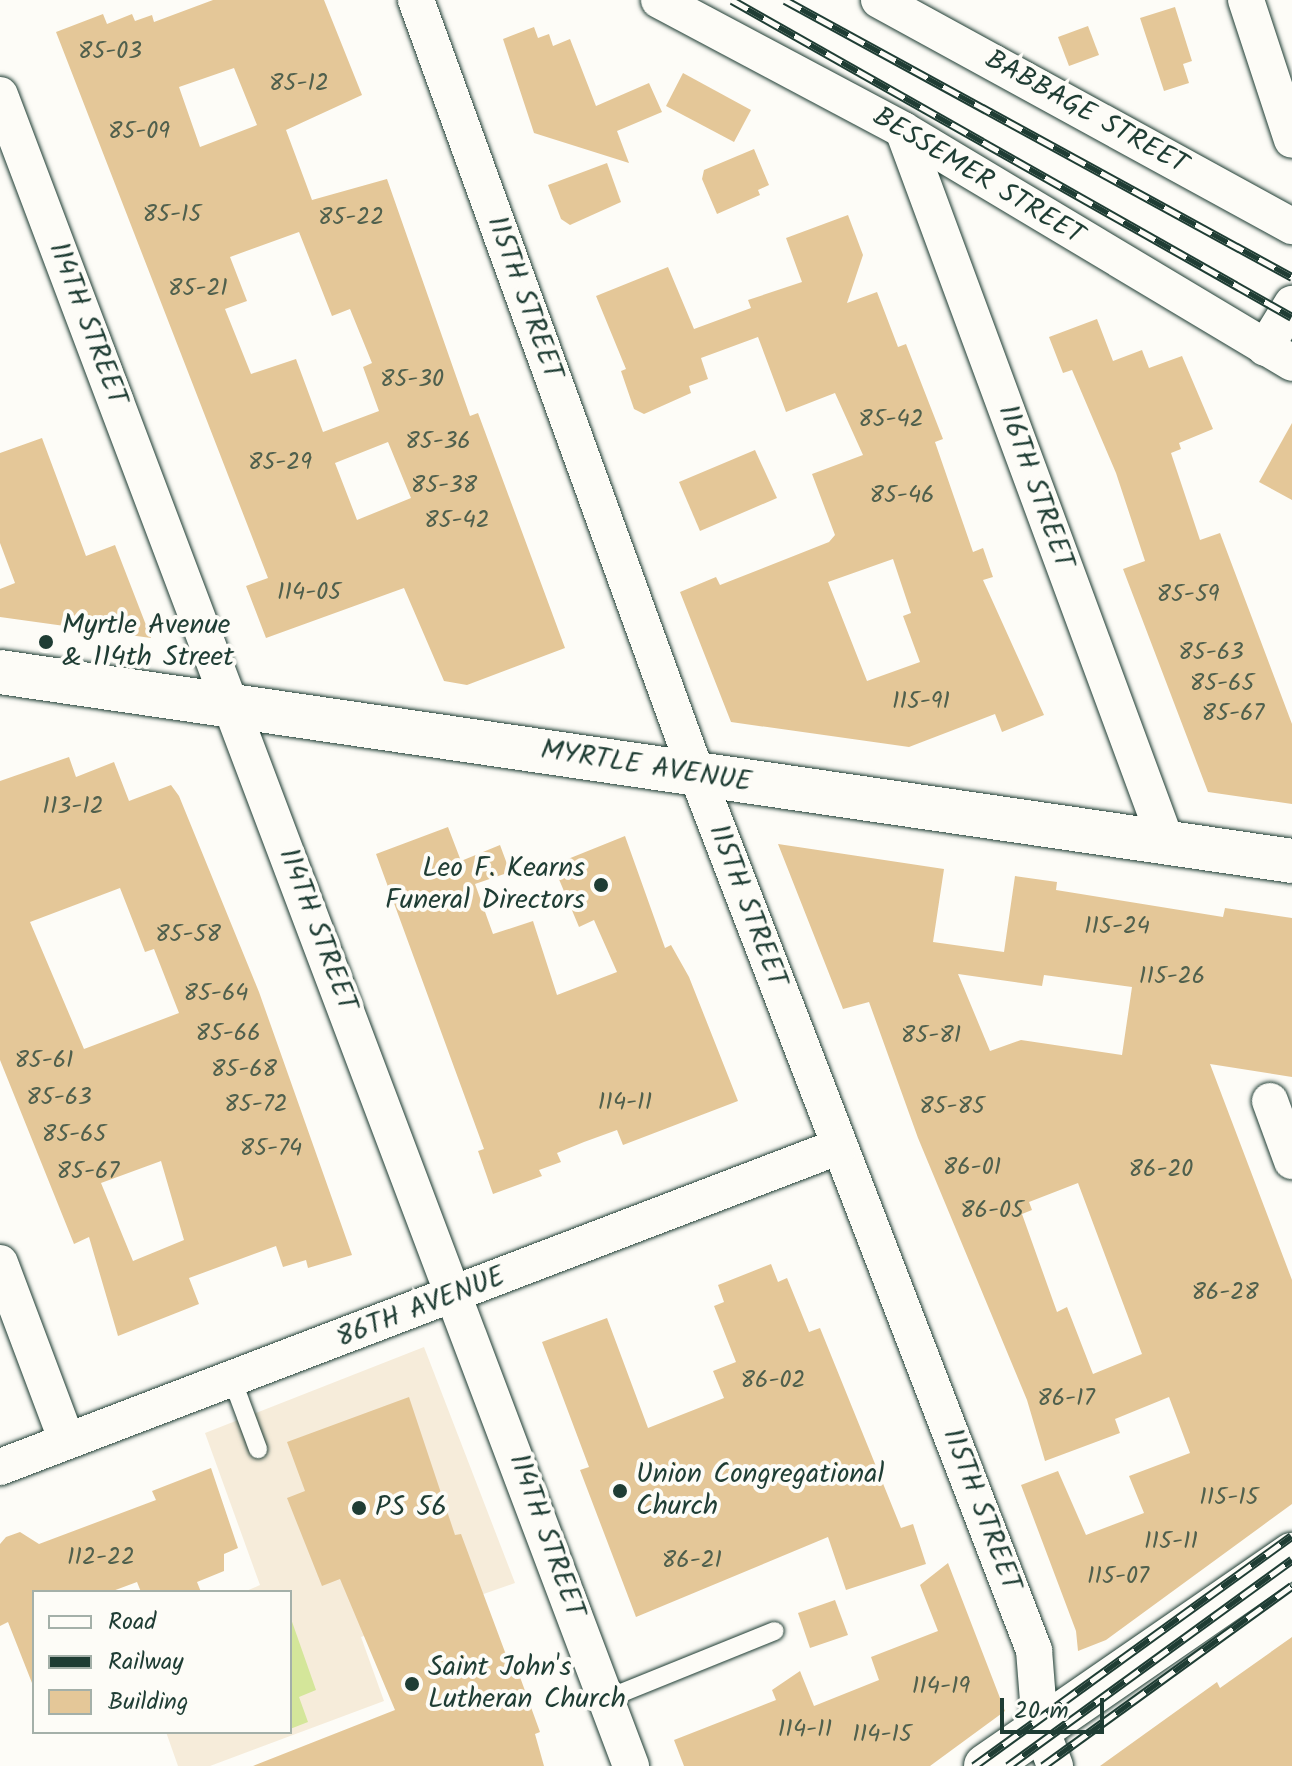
<!DOCTYPE html>
<html>
<head>
<meta charset="utf-8">
<style>
	body { margin:0 }
	#map { position:relative; width:1292px; height:1766px; overflow:hidden; background:#fdfcf7; font-family:Kalam,sans-serif }
	div>[style] { position:absolute }
	.built>* { inset:0; background:#f6ecda }
	.green>* { inset:0; background:#d4e69a }
	.building>* { inset:0; background:#e4c798 }
	.roads { filter:drop-shadow(0 0 2px #1f3d34) drop-shadow(0 0 2px #1f3d34) }
	.service>* { height:18px; margin:-9px; padding:0 9px; transform-origin:9px; border-radius:9px; background:#fdfcf7 }
	.minor>* { height:36px; margin:-18px; padding:0 18px; transform-origin:18px; border-radius:18px; background:#fdfcf7 }
	.secondary>* { height:44px; margin:-22px; padding:0 22px; transform-origin:22px; border-radius:22px; background:#fdfcf7 }
	.primary>* { height:44px; margin:-22px; padding:0 22px; transform-origin:22px; border-radius:22px; background:#fdfcf7 }
	.rail>* { height:9px; margin-top:-4.5px; transform-origin:0; background:repeating-linear-gradient(90deg,#fdfcf7 0 18px,#1f3d34 0 36px); box-sizing:border-box; border-block:2px solid #1f3d34 }
	.dots>* { width:22px; height:22px; translate:-50% -50%; box-sizing:border-box; border:4px solid #fdfcf7; border-radius:50% }
	span { translate:-50% -50%; white-space:nowrap; text-align:center; line-height:1.15; -webkit-text-stroke:8px #fdfcf7; paint-order:stroke }
	.number-label { font-size:24px; color:#50604d }
	.number-label span { -webkit-text-stroke-width:0 }
	.street-label { font-size:28px; color:#1f3d34 }
	.poi-label { font-size:28px; color:#1f3d34 }
	.left { translate:0 -50%; text-align:left }
	.right { translate:-100% -50%; text-align:right }
	.legend { position:absolute; left:32px; top:1590px; width:260px; height:144px; box-sizing:border-box; background:#fdfcf7; border:2px solid #a4b0a9; margin:0; padding:10px 14px; list-style:none; font-size:24px; color:#1f3d34 }
	.legend li { display:flex; align-items:center; gap:16px; height:40px }
	.legend b { width:40px; border:2px solid #a4b0a9 }
	.scale { position:absolute; left:1000px; top:1698px; width:104px; height:36px; box-sizing:border-box; border:4px solid #1f3d34; border-top:0; padding-left:10px; font-size:24px; line-height:28px; white-space:nowrap; color:#1f3d34; -webkit-text-stroke:6px #fdfcf7; paint-order:stroke }
</style>
</head>
<body>
<div id="map">
	<div class="built">
		<div style="clip-path:polygon(424px 1347px,515px 1583px,361px 1637px,384px 1701px,210px 1766px,178px 1766px,166px 1732px,290px 1732px,290px 1592px,244px 1592px,260px 1585px,205px 1433px)"></div>
	</div>
	<div class="green">
		<div style="clip-path:polygon(290px 1616px,316px 1690px,299px 1697px,308px 1722px,290px 1729px)"></div>
	</div>
	<div class="building">
		<div style="clip-path:polygon(evenodd,213px 0,324px 0,362px 95px,286px 130px,312px 200px,387px 179px,470px 416px,478px 413px,565px 648px,467px 685px,444px 681px,404px 588px,266px 638px,246px 586px,268px 578px,56px 32px,103px 14px,107px 24px,132px 14px,135px 21px,152px 15px,154px 22px,213px 0,234px 68px,257px 125px,200px 147px,179px 87px,234px 68px,213px 0,299px 232px,332px 316px,350px 309px,372px 363px,363px 367px,379px 411px,323px 432px,296px 359px,251px 374px,225px 309px,247px 301px,230px 257px,299px 232px,213px 0,388px 442px,411px 498px,357px 520px,335px 463px,388px 442px)"></div>
		<div style="clip-path:polygon(1175px 7px,1192px 61px,1183px 64px,1189px 83px,1164px 91px,1140px 18px)"></div>
		<div style="clip-path:polygon(1088px 26px,1099px 55px,1069px 66px,1058px 37px)"></div>
		<div style="clip-path:polygon(534px 27px,538px 38px,549px 34px,553px 46px,570px 39px,596px 106px,649px 83px,662px 112px,617px 131px,629px 163px,534px 133px,503px 39px)"></div>
		<div style="clip-path:polygon(683px 73px,751px 110px,734px 142px,666px 106px)"></div>
		<div style="clip-path:polygon(754px 149px,769px 185px,758px 190px,760px 195px,717px 214px,702px 179px,704px 170px)"></div>
		<div style="clip-path:polygon(607px 163px,621px 202px,570px 225px,561px 219px,548px 185px)"></div>
		<div style="clip-path:polygon(evenodd,848px 215px,863px 255px,847px 303px,877px 292px,898px 347px,906px 344px,943px 439px,935px 442px,973px 552px,983px 548px,993px 577px,983px 580px,1044px 715px,1002px 732px,995px 714px,909px 747px,731px 722px,680px 592px,716px 577px,720px 585px,829px 542px,835px 535px,812px 474px,863px 455px,835px 393px,786px 412px,758px 337px,701px 358px,708px 379px,689px 386px,691px 393px,644px 414px,634px 409px,621px 371px,626px 369px,596px 296px,668px 267px,694px 329px,751px 308px,748px 300px,802px 282px,786px 238px,848px 215px,893px 559px,911px 613px,903px 616px,920px 662px,867px 681px,828px 582px,893px 559px)"></div>
		<div style="clip-path:polygon(1097px 319px,1113px 361px,1142px 350px,1149px 368px,1182px 356px,1213px 429px,1179px 443px,1181px 449px,1171px 453px,1200px 540px,1220px 533px,1292px 724px,1292px 804px,1208px 792px,1123px 569px,1145px 561px,1116px 473px,1072px 370px,1063px 373px,1049px 337px)"></div>
		<div style="clip-path:polygon(1292px 423px,1292px 500px,1259px 482px)"></div>
		<div style="clip-path:polygon(42px 438px,86px 556px,115px 545px,151px 638px,0 617px,0 589px,15px 583px,0 543px,0 453px)"></div>
		<div style="clip-path:polygon(755px 450px,777px 498px,700px 531px,679px 482px)"></div>
		<div style="clip-path:polygon(evenodd,69px 757px,76px 777px,114px 762px,129px 801px,171px 785px,179px 796px,259px 992px,352px 1255px,308px 1268px,306px 1260px,283px 1267px,276px 1246px,189px 1278px,199px 1304px,118px 1336px,89px 1237px,74px 1244px,0 1060px,0 781px,69px 757px,120px 888px,145px 952px,154px 949px,179px 1013px,84px 1049px,30px 922px,120px 888px,69px 757px,161px 1161px,184px 1240px,133px 1261px,101px 1183px,161px 1161px)"></div>
		<div style="clip-path:polygon(448px 827px,461px 861px,500px 845px,510px 872px,475px 884px,493px 934px,533px 921px,557px 995px,617px 972px,594px 920px,579px 927px,553px 865px,625px 836px,665px 948px,671px 945px,689px 977px,738px 1101px,623px 1145px,617px 1130px,584px 1142px,557px 1153px,561px 1162px,539px 1170px,542px 1176px,493px 1194px,478px 1151px,484px 1149px,376px 854px)"></div>
		<div style="clip-path:polygon(evenodd,778px 844px,944px 869px,933px 942px,1004px 952px,1015px 876px,1057px 882px,1056px 890px,1223px 917px,1225px 908px,1292px 918px,1292px 1077px,1210px 1064px,1292px 1280px,1292px 1504px,1106px 1640px,1078px 1651px,1076px 1631px,1021px 1485px,1058px 1471px,1086px 1535px,1144px 1513px,1129px 1476px,1190px 1453px,1169px 1397px,1115px 1419px,1120px 1433px,1045px 1461px,1027px 1400px,918px 1138px,869px 1002px,843px 1009px,778px 844px,958px 974px,1042px 986px,1044px 975px,1132px 987px,1122px 1055px,1021px 1040px,990px 1051px,958px 974px,778px 844px,1078px 1183px,1142px 1354px,1093px 1374px,1067px 1307px,1057px 1312px,1022px 1214px,1032px 1210px,1029px 1202px,1078px 1183px)"></div>
		<div style="clip-path:polygon(771px 1264px,778px 1282px,787px 1278px,809px 1332px,820px 1328px,901px 1528px,913px 1524px,926px 1564px,846px 1590px,828px 1537px,636px 1617px,580px 1470px,589px 1467px,542px 1342px,607px 1318px,648px 1428px,724px 1398px,713px 1371px,736px 1362px,714px 1306px,724px 1302px,718px 1285px)"></div>
		<div style="clip-path:polygon(409px 1397px,455px 1535px,461px 1534px,515px 1679px,520px 1677px,540px 1732px,535px 1734px,544px 1766px,253px 1766px,395px 1710px,340px 1579px,322px 1586px,287px 1498px,305px 1491px,287px 1442px)"></div>
		<div style="clip-path:polygon(211px 1468px,238px 1548px,224px 1554px,224px 1571px,197px 1582px,201px 1592px,141px 1592px,137px 1582px,110px 1592px,34px 1592px,32px 1683px,8px 1622px,0 1626px,0 1544px,6px 1537px,20px 1532px,39px 1544px,156px 1500px,152px 1491px)"></div>
		<div style="clip-path:polygon(948px 1563px,1005px 1711px,930px 1766px,684px 1766px,674px 1740px,776px 1700px,772px 1690px,800px 1671px,814px 1706px,879px 1680px,871px 1657px,938px 1631px,920px 1585px)"></div>
		<div style="clip-path:polygon(835px 1600px,848px 1635px,810px 1648px,798px 1613px)"></div>
		<div style="clip-path:polygon(1292px 1637px,1292px 1766px,1100px 1766px,1217px 1682px,1220px 1688px)"></div>
	</div>
	<div class="roads">
		<div class="service">
			<div style="left:232px;top:1379px;width:75px;rotate:69.6deg"></div>
			<div style="left:604px;top:1700px;width:184px;rotate:-22deg"></div>
		</div>
		<div class="minor">
			<div style="left:416px;top:0;width:824px;rotate:70.07deg"></div>
			<div style="left:697px;top:775px;width:938px;rotate:68.94deg"></div>
			<div style="left:1034px;top:1650px;width:76px;rotate:85.5deg"></div>
			<div style="left:1040px;top:1726px;width:43px;rotate:69.4deg"></div>
			<div style="left:659px;top:0;width:276px;rotate:28deg"></div>
			<div style="left:903px;top:130px;width:453px;rotate:30.9deg"></div>
			<div style="left:879px;top:0;width:471px;rotate:28.7deg"></div>
			<div style="left:1246px;top:0;width:147px;rotate:71.8deg"></div>
			<div style="left:0;top:95px;width:1786px;rotate:69.31deg"></div>
			<div style="left:903px;top:130px;width:761px;rotate:69.71deg"></div>
			<div style="left:1265px;top:348px;width:52px;rotate:-58.5deg"></div>
			<div style="left:1270px;top:1101px;width:64px;rotate:69.9deg"></div>
			<div style="left:0;top:1263px;width:190px;rotate:69.4deg"></div>
			<div style="left:0;top:1467px;width:899px;rotate:-20.91deg"></div>
		</div>
		<div class="secondary">
			<div style="left:986px;top:1766px;width:372px;rotate:-34.6deg"></div>
		</div>
		<div class="primary">
			<div style="left:0;top:672px;width:1306px;rotate:8.32deg"></div>
		</div>
	</div>
	<div class="rail">
		<div style="left:732px;top:0;width:643px;rotate:29.51deg"></div>
		<div style="left:785px;top:0;width:578px;rotate:28.65deg"></div>
		<div style="left:974px;top:1766px;width:392px;rotate:-35.9deg"></div>
		<div style="left:1008px;top:1766px;width:351px;rotate:-36deg"></div>
		<div style="left:1043px;top:1766px;width:307px;rotate:-35.9deg"></div>
	</div>
	<div class="dots">
		<div style="left:46px;top:642px;background:#1f3d34"></div>
		<div style="left:601px;top:885px;background:#1f3d34"></div>
		<div style="left:620px;top:1491px;background:#1f3d34"></div>
		<div style="left:359px;top:1508px;background:#1f3d34"></div>
		<div style="left:412px;top:1684px;background:#1f3d34"></div>
	</div>
	<div class="number-label">
		<span style="left:110px;top:52px">85-03</span>
		<span style="left:299px;top:84px">85-12</span>
		<span style="left:139px;top:132px">85-09</span>
		<span style="left:172px;top:215px">85-15</span>
		<span style="left:351px;top:218px">85-22</span>
		<span style="left:198px;top:289px">85-21</span>
		<span style="left:412px;top:380px">85-30</span>
		<span style="left:891px;top:420px">85-42</span>
		<span style="left:438px;top:442px">85-36</span>
		<span style="left:280px;top:463px">85-29</span>
		<span style="left:444px;top:486px">85-38</span>
		<span style="left:902px;top:496px">85-46</span>
		<span style="left:457px;top:521px">85-42</span>
		<span style="left:309px;top:593px">114-05</span>
		<span style="left:1188px;top:595px">85-59</span>
		<span style="left:1211px;top:653px">85-63</span>
		<span style="left:1222px;top:684px">85-65</span>
		<span style="left:921px;top:702px">115-91</span>
		<span style="left:1233px;top:714px">85-67</span>
		<span style="left:73px;top:807px">113-12</span>
		<span style="left:1117px;top:927px">115-24</span>
		<span style="left:188px;top:935px">85-58</span>
		<span style="left:1172px;top:977px">115-26</span>
		<span style="left:216px;top:994px">85-64</span>
		<span style="left:228px;top:1034px">85-66</span>
		<span style="left:931px;top:1036px">85-81</span>
		<span style="left:44px;top:1061px">85-61</span>
		<span style="left:244px;top:1070px">85-68</span>
		<span style="left:59px;top:1098px">85-63</span>
		<span style="left:625px;top:1103px">114-11</span>
		<span style="left:256px;top:1105px">85-72</span>
		<span style="left:952px;top:1107px">85-85</span>
		<span style="left:74px;top:1135px">85-65</span>
		<span style="left:271px;top:1149px">85-74</span>
		<span style="left:972px;top:1168px">86-01</span>
		<span style="left:1161px;top:1170px">86-20</span>
		<span style="left:88px;top:1172px">85-67</span>
		<span style="left:992px;top:1211px">86-05</span>
		<span style="left:1225px;top:1293px">86-28</span>
		<span style="left:773px;top:1381px">86-02</span>
		<span style="left:1066px;top:1399px">86-17</span>
		<span style="left:1229px;top:1498px">115-15</span>
		<span style="left:1171px;top:1542px">115-11</span>
		<span style="left:101px;top:1558px">112-22</span>
		<span style="left:692px;top:1561px">86-21</span>
		<span style="left:1118px;top:1577px">115-07</span>
		<span style="left:941px;top:1687px">114-19</span>
		<span style="left:805px;top:1730px">114-11</span>
		<span style="left:882px;top:1735px">114-15</span>
	</div>
	<div class="street-label">
		<span style="left:1086px;top:113px;rotate:29deg">BABBAGE STREET</span>
		<span style="left:978px;top:177px;rotate:31deg">BESSEMER STREET</span>
		<span style="left:524px;top:298px;rotate:70deg">115TH STREET</span>
		<span style="left:87px;top:324px;rotate:69deg">114TH STREET</span>
		<span style="left:1035px;top:487px;rotate:70deg">116TH STREET</span>
		<span style="left:646px;top:767px;rotate:9deg">MYRTLE AVENUE</span>
		<span style="left:747px;top:906px;rotate:69deg">115TH STREET</span>
		<span style="left:317px;top:930px;rotate:69deg">114TH STREET</span>
		<span style="left:421px;top:1308px;rotate:-21deg">86TH AVENUE</span>
		<span style="left:981px;top:1510px;rotate:69deg">115TH STREET</span>
		<span style="left:546px;top:1536px;rotate:70deg">114TH STREET</span>
	</div>
	<div class="poi-label">
		<span class="left" style="left:62px;top:642px">Myrtle Avenue<br>&amp; 114th Street</span>
		<span class="right" style="left:585px;top:885px">Leo F. Kearns<br>Funeral Directors</span>
		<span class="left" style="left:636px;top:1491px">Union Congregational<br>Church</span>
		<span class="left" style="left:375px;top:1508px">PS 56</span>
		<span class="left" style="left:428px;top:1684px">Saint John's<br>Lutheran Church</span>
	</div>
	<ul class="legend">
	<li><b style="height:10px;background:#fdfcf7"></b>Road</li>
	<li><b style="height:10px;background:#1f3d34"></b>Railway</li>
	<li><b style="height:22px;background:#e4c798"></b>Building</li>
	</ul>
	<div class="scale">20 m</div>
</div>
</body>
</html>
